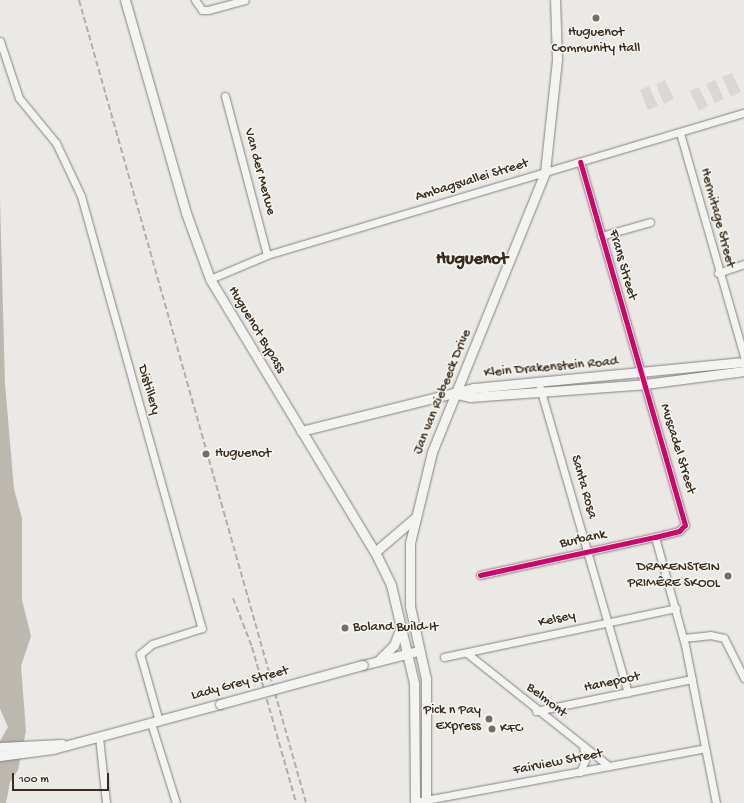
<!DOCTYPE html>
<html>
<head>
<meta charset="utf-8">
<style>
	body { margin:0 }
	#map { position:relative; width:744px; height:803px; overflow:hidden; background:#eae9e6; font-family:"Gochi Hand",sans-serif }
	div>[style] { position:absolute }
	.green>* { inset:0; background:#dad8d3 }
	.water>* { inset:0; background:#bcb7af }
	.roads { filter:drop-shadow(0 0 1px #85817d) drop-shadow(0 0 1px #85817d) }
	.minor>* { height:7px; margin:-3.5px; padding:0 3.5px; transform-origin:3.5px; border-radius:3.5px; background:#f3f3f1 }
	.major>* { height:9px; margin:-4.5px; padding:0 4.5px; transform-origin:4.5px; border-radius:4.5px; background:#f3f3f1 }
	.rail>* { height:2px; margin-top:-1px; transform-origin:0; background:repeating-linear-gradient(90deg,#b0aeac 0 6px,transparent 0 9px) }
	.bridges { filter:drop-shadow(0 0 1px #85817d) drop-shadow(0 0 1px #85817d) }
	.major-bridge>* { height:9px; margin:-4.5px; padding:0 4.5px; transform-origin:4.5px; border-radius:4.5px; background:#f3f3f1 }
	.cycleway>* { height:5px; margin:-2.5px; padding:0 2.5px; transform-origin:2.5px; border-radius:2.5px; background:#d6006c }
	.dots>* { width:11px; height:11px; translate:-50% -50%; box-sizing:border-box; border:2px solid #f6f6f2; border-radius:50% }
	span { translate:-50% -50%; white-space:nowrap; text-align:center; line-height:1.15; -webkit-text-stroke:3px #f6f6f2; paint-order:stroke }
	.poi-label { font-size:14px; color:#3b2a1e }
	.left { translate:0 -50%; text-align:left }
	.right { translate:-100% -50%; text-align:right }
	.street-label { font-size:14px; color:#3b2a1e }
	.district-label { font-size:18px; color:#3b2a1e; font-weight:700 }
	.scale { position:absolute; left:12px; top:773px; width:97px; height:18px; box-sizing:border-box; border:2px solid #3b2a1e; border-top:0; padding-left:5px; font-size:12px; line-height:14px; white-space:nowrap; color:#3b2a1e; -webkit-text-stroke:3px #f6f6f2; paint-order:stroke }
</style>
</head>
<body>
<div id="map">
	<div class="green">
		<div style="clip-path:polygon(732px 73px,741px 92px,731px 97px,722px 77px)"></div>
		<div style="clip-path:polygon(665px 80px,674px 99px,664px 104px,656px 84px)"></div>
		<div style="clip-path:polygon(715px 80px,724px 99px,715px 103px,706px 84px)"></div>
		<div style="clip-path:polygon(649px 86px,658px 106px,648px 110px,640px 90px)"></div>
		<div style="clip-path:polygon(699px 87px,708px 106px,699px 111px,690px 91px)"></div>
	</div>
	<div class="water">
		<div style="clip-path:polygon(0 198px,5px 384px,14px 489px,22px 518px,22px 600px,31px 636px,21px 666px,26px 731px,18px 770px,10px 782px,6px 803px,0 803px,0 741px,8px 727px,0 709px)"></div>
	</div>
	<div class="roads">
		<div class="minor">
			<div style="left:195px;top:0;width:12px;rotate:55deg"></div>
			<div style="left:202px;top:10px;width:6px"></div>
			<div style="left:208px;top:10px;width:38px;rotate:-15deg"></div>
			<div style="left:0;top:41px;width:60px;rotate:71.6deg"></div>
			<div style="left:19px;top:98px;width:58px;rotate:50.6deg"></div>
			<div style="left:56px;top:143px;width:59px;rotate:64.7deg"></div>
			<div style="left:81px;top:196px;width:449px;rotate:74.4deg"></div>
			<div style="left:202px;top:628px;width:52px;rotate:162.3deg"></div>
			<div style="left:152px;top:644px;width:16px;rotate:140deg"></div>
			<div style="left:140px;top:654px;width:70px;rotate:74.2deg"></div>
			<div style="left:225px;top:96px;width:164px;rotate:75.2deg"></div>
			<div style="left:680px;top:133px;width:232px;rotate:74deg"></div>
			<div style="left:601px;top:236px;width:51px;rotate:-15.9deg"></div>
			<div style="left:718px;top:273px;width:28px;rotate:-19deg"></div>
			<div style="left:210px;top:279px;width:62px;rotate:-22.8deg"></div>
			<div style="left:267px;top:255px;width:498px;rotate:-16.6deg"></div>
			<div style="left:540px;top:388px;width:317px;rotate:73.9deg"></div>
			<div style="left:655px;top:537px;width:112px;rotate:74.5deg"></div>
			<div style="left:685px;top:645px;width:161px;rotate:78.9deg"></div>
			<div style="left:480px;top:575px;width:179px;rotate:-12.3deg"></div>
			<div style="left:655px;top:537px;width:25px;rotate:-14deg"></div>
			<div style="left:679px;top:531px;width:8px;rotate:-45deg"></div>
			<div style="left:685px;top:525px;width:378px;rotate:-106.1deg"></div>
			<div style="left:683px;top:638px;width:27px;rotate:-6deg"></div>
			<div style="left:710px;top:635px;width:14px;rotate:12deg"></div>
			<div style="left:724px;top:638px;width:45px;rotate:63.4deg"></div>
			<div style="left:468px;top:654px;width:180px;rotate:38.5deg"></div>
			<div style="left:444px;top:657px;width:237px;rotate:-11.9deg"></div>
			<div style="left:536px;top:711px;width:159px;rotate:-11.6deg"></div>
			<div style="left:151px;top:723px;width:84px;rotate:72.6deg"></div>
			<div style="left:99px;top:737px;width:66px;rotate:83.9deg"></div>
			<div style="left:580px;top:772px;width:13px;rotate:-67deg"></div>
			<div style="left:585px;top:760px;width:14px;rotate:-98deg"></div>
			<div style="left:415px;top:802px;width:295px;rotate:-10.5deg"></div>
		</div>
		<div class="major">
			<div style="left:125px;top:0;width:222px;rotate:74deg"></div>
			<div style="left:186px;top:213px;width:70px;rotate:70deg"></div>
			<div style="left:210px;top:279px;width:319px;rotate:58.9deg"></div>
			<div style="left:375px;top:552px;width:37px;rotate:64deg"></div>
			<div style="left:391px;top:585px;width:101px;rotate:76.8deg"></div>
			<div style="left:414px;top:683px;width:120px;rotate:89.5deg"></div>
			<div style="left:457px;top:394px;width:13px;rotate:13deg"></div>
			<div style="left:470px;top:397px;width:175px;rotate:-4.2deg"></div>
			<div style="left:645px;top:384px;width:100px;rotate:-7.5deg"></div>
			<div style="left:301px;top:431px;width:178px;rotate:-14deg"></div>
			<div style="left:474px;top:388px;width:271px;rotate:-5.5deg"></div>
			<div style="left:375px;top:552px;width:54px;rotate:-40.5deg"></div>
			<div style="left:380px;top:659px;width:20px;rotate:-45deg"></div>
			<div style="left:394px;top:645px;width:19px;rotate:-69deg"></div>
			<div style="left:363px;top:665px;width:53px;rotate:-14.3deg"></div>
			<div style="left:0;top:747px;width:62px;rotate:-2.8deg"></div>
			<div style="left:0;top:756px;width:53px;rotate:-7.5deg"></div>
			<div style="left:53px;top:749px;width:173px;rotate:-15.1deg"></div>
			<div style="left:426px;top:803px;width:124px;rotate:-90deg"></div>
			<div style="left:426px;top:679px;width:75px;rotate:-102.4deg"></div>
			<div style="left:410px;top:606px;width:63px;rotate:-90deg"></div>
			<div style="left:410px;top:543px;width:94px;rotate:-76.4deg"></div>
			<div style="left:432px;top:452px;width:302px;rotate:-68deg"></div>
			<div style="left:545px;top:172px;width:114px;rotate:-83.9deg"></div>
			<div style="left:557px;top:59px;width:59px;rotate:-91.9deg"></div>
		</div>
	</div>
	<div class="rail">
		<div style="left:79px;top:0;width:834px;rotate:74.21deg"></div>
		<div style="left:233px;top:598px;width:53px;rotate:68.8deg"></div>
		<div style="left:252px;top:647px;width:162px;rotate:74.2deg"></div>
	</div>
	<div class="bridges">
		<div class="major-bridge">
			<div style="left:220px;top:704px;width:148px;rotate:-15.3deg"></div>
		</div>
	</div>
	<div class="cycleway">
		<div style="left:480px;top:575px;width:179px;rotate:-12.3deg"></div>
		<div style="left:655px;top:537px;width:25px;rotate:-14deg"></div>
		<div style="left:679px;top:531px;width:8px;rotate:-45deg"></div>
		<div style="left:685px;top:525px;width:378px;rotate:-106.1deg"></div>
	</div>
	<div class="dots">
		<div style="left:596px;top:18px;background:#786d64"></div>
		<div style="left:206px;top:454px;background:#786d64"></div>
		<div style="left:728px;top:576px;background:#786d64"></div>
		<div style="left:345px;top:628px;background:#786d64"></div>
		<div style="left:489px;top:719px;background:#786d64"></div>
		<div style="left:492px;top:729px;background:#786d64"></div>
	</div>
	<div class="poi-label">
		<span style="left:596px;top:41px">Huguenot<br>Community Hall</span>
		<span class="left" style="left:215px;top:454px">Huguenot</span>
		<span class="right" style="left:720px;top:576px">DRAKENSTEIN<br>PRIMÊRE SKOOL</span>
		<span class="left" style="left:353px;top:628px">Boland Build-It</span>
		<span class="right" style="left:481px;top:719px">Pick n Pay<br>Express</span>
		<span class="left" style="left:500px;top:729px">KFC</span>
	</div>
	<div class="street-label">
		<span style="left:259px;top:172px;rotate:75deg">Van der Merwe</span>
		<span style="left:472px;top:181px;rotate:-17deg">Ambagsvallei Street</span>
		<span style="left:717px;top:218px;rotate:75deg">Hermitage Street</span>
		<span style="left:622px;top:265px;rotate:74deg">Frans Street</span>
		<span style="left:256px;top:330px;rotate:59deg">Huguenot Bypass</span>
		<span style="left:551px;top:368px;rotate:-5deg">Klein Drakenstein Road</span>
		<span style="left:148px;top:390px;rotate:74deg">Distillery</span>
		<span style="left:443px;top:392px;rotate:-68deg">Jan van Riebeeck Drive</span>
		<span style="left:677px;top:449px;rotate:73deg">Muscadel Street</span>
		<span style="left:583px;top:487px;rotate:74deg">Santa Rosa</span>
		<span style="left:583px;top:540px;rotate:-12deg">Burbank</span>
		<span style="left:557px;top:620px;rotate:-13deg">Kelsey</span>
		<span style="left:612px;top:683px;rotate:-12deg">Hanepoot</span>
		<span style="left:240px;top:684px;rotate:-15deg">Lady Grey Street</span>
		<span style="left:546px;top:701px;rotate:38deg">Belmont</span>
		<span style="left:558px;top:763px;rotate:-11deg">Fairview Street</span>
	</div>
	<div class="district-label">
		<span style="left:472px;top:260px">Huguenot</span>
	</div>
	<div class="scale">100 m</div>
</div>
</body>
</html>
